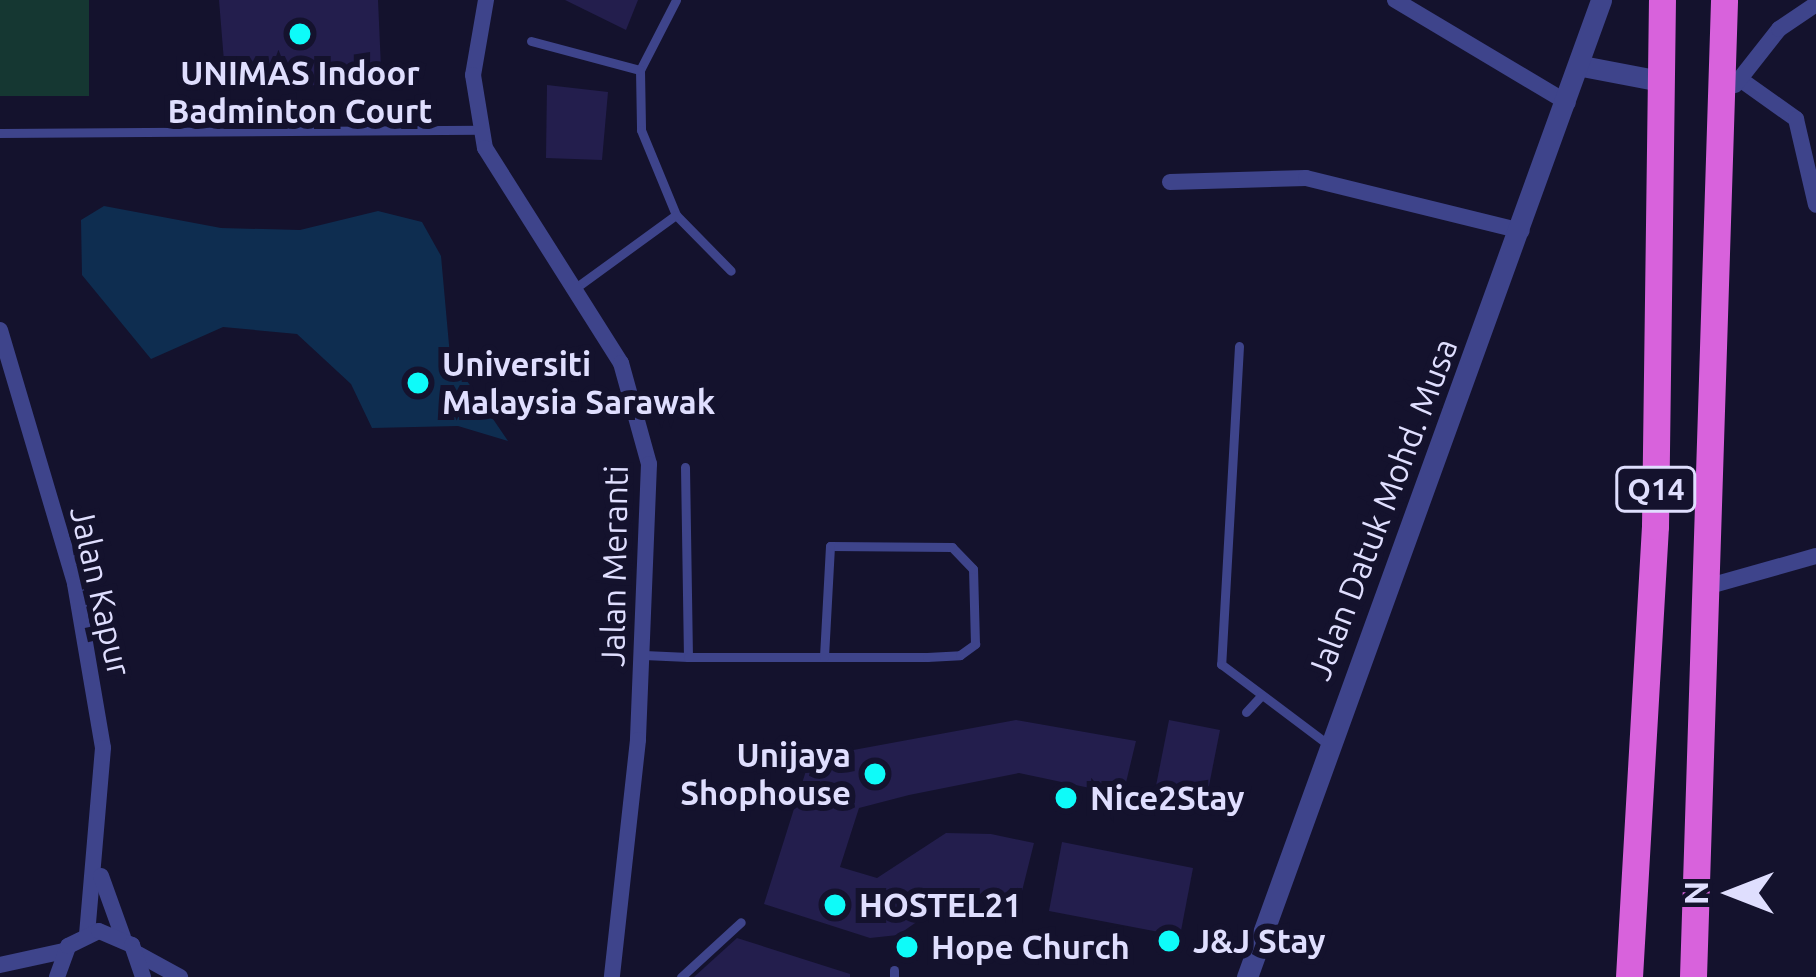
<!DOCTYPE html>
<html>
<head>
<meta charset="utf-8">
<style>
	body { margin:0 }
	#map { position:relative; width:1816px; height:977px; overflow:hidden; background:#14122d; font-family:Ubuntu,sans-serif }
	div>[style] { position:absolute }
	.green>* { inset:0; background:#153732 }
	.water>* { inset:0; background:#0e2d50 }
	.building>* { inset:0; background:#231e4d }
	.service>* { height:9px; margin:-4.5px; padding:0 4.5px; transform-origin:4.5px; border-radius:4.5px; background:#3e448b }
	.minor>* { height:16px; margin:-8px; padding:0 8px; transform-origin:8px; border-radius:8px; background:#3e448b }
	.tertiary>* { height:21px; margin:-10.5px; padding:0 10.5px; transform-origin:10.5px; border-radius:10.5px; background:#3e448b }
	.trunk>* { height:27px; margin:-13.5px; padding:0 13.5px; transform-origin:13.5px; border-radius:13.5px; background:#d862dc }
	.dots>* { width:33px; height:33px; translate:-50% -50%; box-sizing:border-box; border:6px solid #14122d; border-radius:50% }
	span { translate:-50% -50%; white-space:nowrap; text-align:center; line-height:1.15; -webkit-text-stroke:12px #14122d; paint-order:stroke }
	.shield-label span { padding:3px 9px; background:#14122d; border:3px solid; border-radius:9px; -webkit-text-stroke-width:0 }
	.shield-label { font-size:30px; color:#dfdefe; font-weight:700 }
	.poi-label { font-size:33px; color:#dfdefe; font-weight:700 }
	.left { translate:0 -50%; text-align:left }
	.right { translate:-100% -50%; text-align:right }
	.street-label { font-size:33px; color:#dfdefe }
	.north { position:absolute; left:1672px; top:833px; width:120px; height:120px; -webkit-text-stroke:9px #14122d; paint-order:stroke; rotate:270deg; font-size:33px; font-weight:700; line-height:48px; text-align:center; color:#dfdefe }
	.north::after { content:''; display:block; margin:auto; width:42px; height:54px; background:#dfdefe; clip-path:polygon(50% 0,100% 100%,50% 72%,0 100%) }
</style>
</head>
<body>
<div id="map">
	<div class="green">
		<div style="clip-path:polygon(0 0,89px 0,89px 96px,0 96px)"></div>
	</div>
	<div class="water">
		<div style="clip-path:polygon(104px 206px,221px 228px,300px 230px,378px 211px,422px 222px,441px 256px,450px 356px,508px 441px,458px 426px,372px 428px,351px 384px,297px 334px,223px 327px,151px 359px,82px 275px,81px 220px)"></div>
	</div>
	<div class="building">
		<div style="clip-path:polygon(219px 0,378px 0,381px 68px,338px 71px,338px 85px,226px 86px)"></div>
		<div style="clip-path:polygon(565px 0,638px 0,626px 30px)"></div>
		<div style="clip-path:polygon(547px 85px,608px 92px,602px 160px,546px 158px)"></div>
		<div style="clip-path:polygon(1016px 720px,1136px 741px,1123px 795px,1019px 773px,909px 795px,859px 808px,840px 867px,877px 878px,946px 833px,991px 834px,1034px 843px,1020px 899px,955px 895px,898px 935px,870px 938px,764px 904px,810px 758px)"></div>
		<div style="clip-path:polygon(1169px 720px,1220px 730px,1204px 811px,1153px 801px)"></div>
		<div style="clip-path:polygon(1062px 842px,1193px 868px,1180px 936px,1049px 911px)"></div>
		<div style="clip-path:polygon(737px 938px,850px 974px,850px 977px,694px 977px)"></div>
	</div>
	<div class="service">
		<div style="left:676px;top:0;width:79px;rotate:117.2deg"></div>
		<div style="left:640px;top:70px;width:60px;rotate:89deg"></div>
		<div style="left:641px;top:130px;width:92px;rotate:67.6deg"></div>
		<div style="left:676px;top:215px;width:78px;rotate:45.5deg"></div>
		<div style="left:531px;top:41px;width:113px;rotate:14.9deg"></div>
		<div style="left:0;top:133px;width:481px;rotate:-0.4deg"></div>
		<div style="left:574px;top:289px;width:126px;rotate:-36deg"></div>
		<div style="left:1239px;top:346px;width:319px;rotate:93.2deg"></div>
		<div style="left:1221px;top:664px;width:135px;rotate:36.9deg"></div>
		<div style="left:685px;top:467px;width:190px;rotate:89.1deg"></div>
		<div style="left:644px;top:655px;width:44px;rotate:2.6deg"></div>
		<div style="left:688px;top:657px;width:239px"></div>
		<div style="left:927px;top:657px;width:33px;rotate:-3deg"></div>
		<div style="left:960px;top:655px;width:19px;rotate:-36deg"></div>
		<div style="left:975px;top:644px;width:75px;rotate:-91.5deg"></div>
		<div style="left:973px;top:569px;width:30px;rotate:-134deg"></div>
		<div style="left:952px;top:547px;width:122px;rotate:-179.5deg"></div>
		<div style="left:830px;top:546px;width:111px;rotate:93.1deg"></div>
		<div style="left:1246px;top:712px;width:23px;rotate:-47deg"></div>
		<div style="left:894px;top:970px;width:7px;rotate:90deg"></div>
		<div style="left:681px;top:977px;width:81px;rotate:-42.5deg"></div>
	</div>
	<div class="minor">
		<div style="left:486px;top:0;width:76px;rotate:99.8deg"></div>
		<div style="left:473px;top:75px;width:74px;rotate:80.7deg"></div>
		<div style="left:485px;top:148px;width:254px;rotate:57.7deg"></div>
		<div style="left:621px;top:363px;width:105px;rotate:74.5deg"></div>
		<div style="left:649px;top:464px;width:276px;rotate:92.3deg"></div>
		<div style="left:638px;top:740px;width:238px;rotate:96.3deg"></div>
		<div style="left:1395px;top:0;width:201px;rotate:30.8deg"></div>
		<div style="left:1744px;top:82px;width:64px;rotate:35.4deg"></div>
		<div style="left:1796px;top:119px;width:88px;rotate:76.9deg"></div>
		<div style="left:1735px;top:85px;width:71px;rotate:-51.8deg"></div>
		<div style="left:1779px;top:29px;width:45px;rotate:-34deg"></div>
		<div style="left:1170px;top:182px;width:136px;rotate:-1.7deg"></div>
		<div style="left:1306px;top:178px;width:222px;rotate:13.8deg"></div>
		<div style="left:0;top:330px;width:265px;rotate:73.5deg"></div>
		<div style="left:75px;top:584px;width:166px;rotate:80.3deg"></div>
		<div style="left:103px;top:748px;width:186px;rotate:94.9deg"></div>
		<div style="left:1713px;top:585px;width:107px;rotate:-15.7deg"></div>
		<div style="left:101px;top:876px;width:65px;rotate:70.2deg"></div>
		<div style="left:138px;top:954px;width:48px;rotate:28.7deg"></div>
		<div style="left:0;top:965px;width:66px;rotate:-12.3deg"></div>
		<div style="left:57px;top:977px;width:33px;rotate:-70deg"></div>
		<div style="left:68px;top:946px;width:34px;rotate:-26deg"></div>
		<div style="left:99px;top:931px;width:36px;rotate:23deg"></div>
		<div style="left:132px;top:945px;width:34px;rotate:71deg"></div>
	</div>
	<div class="tertiary">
		<div style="left:1582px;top:66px;width:80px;rotate:10.8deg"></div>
		<div style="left:1247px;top:977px;width:1039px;rotate:-70.08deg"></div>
	</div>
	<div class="trunk">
		<div style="left:1629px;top:977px;width:452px;rotate:-86.7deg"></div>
		<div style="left:1655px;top:526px;width:526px;rotate:-89.24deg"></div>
		<div style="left:1693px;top:977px;width:977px;rotate:-88.18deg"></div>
	</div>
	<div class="dots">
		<div style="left:300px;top:34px;background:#0efbf9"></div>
		<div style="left:418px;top:383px;background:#0efbf9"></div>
		<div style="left:875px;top:774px;background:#0efbf9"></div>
		<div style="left:1066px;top:798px;background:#0efbf9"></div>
		<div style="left:835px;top:905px;background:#0efbf9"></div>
		<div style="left:1169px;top:941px;background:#0efbf9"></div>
		<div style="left:907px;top:947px;background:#0efbf9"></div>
	</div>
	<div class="shield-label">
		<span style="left:1656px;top:489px">Q14</span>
	</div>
	<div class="poi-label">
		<span style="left:300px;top:92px">UNIMAS Indoor<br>Badminton Court</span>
		<span class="left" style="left:442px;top:383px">Universiti<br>Malaysia Sarawak</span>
		<span class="right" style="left:851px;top:774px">Unijaya<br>Shophouse</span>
		<span class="left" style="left:1090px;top:798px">Nice2Stay</span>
		<span class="left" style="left:859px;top:905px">HOSTEL21</span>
		<span class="left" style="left:1193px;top:941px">J&amp;J Stay</span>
		<span class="left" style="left:931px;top:947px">Hope Church</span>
	</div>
	<div class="street-label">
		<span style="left:1382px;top:509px;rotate:-69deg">Jalan Datuk Mohd. Musa</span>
		<span style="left:614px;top:566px;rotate:-89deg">Jalan Meranti</span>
		<span style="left:101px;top:591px;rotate:77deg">Jalan Kapur</span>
	</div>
	<div class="north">N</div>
</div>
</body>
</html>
